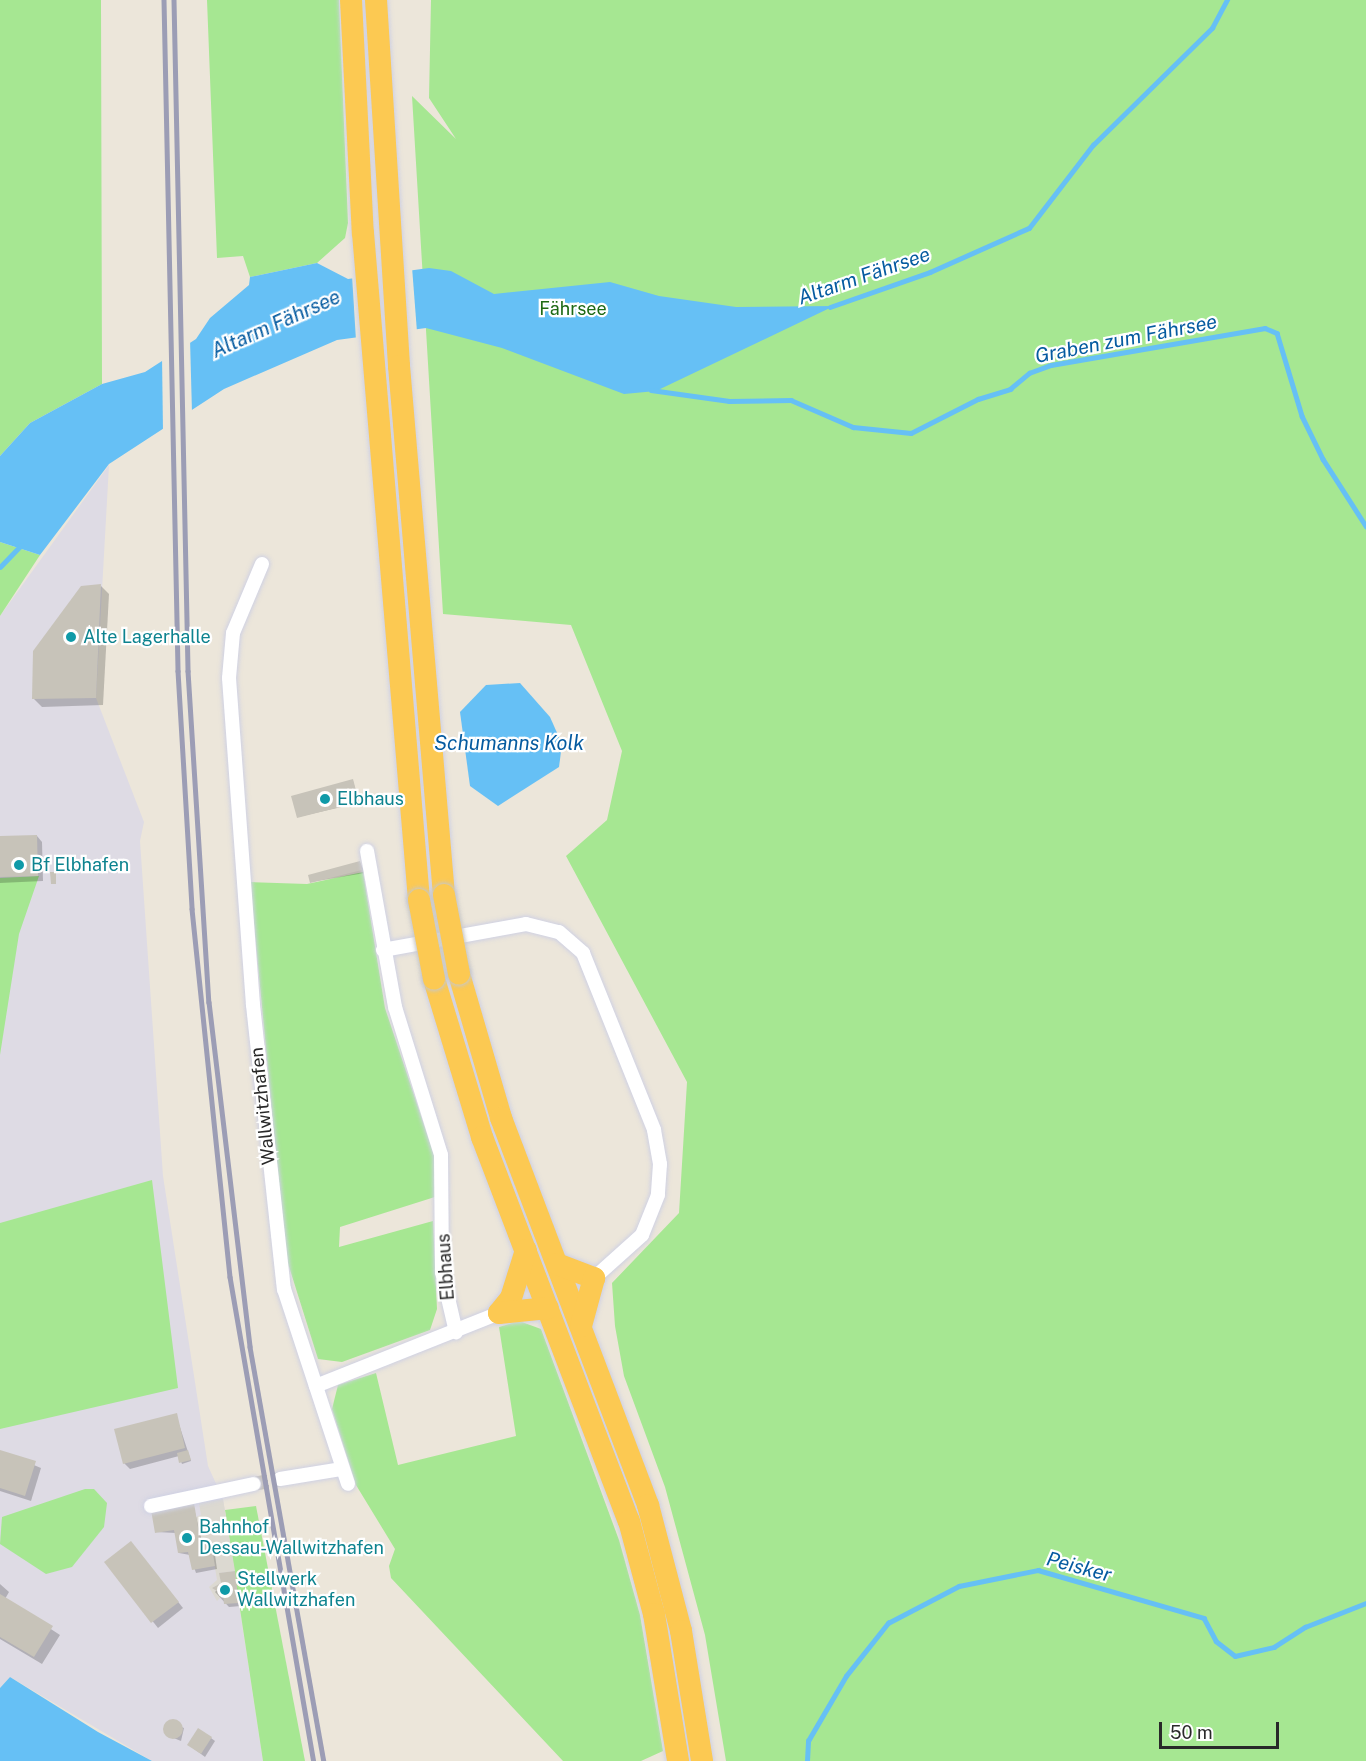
<!DOCTYPE html>
<html>
<head>
<meta charset="utf-8">
<style>
	body { margin:0 }
	#map { position:relative; width:1366px; height:1761px; overflow:hidden; background:#ece6da; font-family:"Public Sans",sans-serif }
	div>[style] { position:absolute }
	.industrial>* { inset:0; background:#dedbe4 }
	.green>* { inset:0; background:#a6e792 }
	.plaza>* { inset:0; background:#dcd9d1 }
	.water>* { inset:0; background:#66c0f5 }
	.pier>* { inset:0; background:#ece6da }
	.shadow>* { inset:0; background:#0003 }
	.stream>* { height:4.5px; margin:-2.25px; padding:0 2.25px; transform-origin:2.25px; border-radius:2.25px; background:#66c0f5 }
	.building>* { inset:0; background:#c7c3b9 }
	.round { border-radius:50% }
	.minor-tunnel>* { height:14px; margin-top:-7px; transform-origin:0; background:repeating-linear-gradient(90deg,#c5c0b7 0 14px,transparent 0 21px) }
	.roads { filter:drop-shadow(0 0 2px #cfd1e3) drop-shadow(0 0 2px #cfd1e3) }
	.minor>* { height:14px; margin:-7px; padding:0 7px; transform-origin:7px; border-radius:7px; background:#fff }
	.trunk>* { height:22px; margin:-11px; padding:0 11px; transform-origin:11px; border-radius:11px; background:#fcc952 }
	.rail>* { height:4.5px; margin:-2.25px; padding:0 2.25px; transform-origin:2.25px; border-radius:2.25px; background:#9c9db5 }
	.bridges { filter:drop-shadow(0 0 2px #c7c7c7) drop-shadow(0 0 2px #c7c7c7) }
	.trunk-bridge>* { height:22px; margin:-11px; padding:0 11px; transform-origin:11px; border-radius:11px; background:#fcc952 }
	.dots>* { width:16px; height:16px; translate:-50% -50%; box-sizing:border-box; border:3px solid #fff; border-radius:50% }
	span { translate:-50% -50%; white-space:nowrap; text-align:center; line-height:1.15; -webkit-text-stroke:4.5px #fff; paint-order:stroke }
	.park-label { font-size:18px; color:#1e6a15 }
	.culture-label { font-size:18px; color:#0d838f }
	.left { translate:0 -50%; text-align:left }
	.street-label { font-size:18px; color:#292929 }
	.water-label { font-size:20px; color:#055ba0; font-style:italic }
	.scale { position:absolute; left:1159px; top:1722px; width:120px; height:27px; box-sizing:border-box; border:3px solid #292929; border-top:0; padding-left:8px; font-size:18px; line-height:21px; white-space:nowrap; color:#292929; -webkit-text-stroke:4px #fff; paint-order:stroke }
</style>
</head>
<body>
<div id="map">
	<div class="industrial">
		<div style="clip-path:polygon(109px 465px,96px 698px,144px 822px,140px 841px,163px 1176px,208px 1466px,223px 1499px,263px 1761px,152px 1761px,10px 1677px,0 1688px,0 616px)"></div>
	</div>
	<div class="green">
		<div style="clip-path:polygon(0 0,101px 0,102px 384px,30px 423px,0 456px)"></div>
		<div style="clip-path:polygon(207px 0,339px 0,348px 223px,345px 238px,317px 263px,250px 277px,243px 256px,217px 258px)"></div>
		<div style="clip-path:polygon(431px 0,1366px 0,1366px 1761px,726px 1761px,705px 1635px,665px 1487px,624px 1376px,615px 1326px,612px 1283px,679px 1213px,687px 1082px,566px 856px,607px 820px,622px 751px,571px 625px,443px 614px,412px 96px,456px 139px,429px 98px)"></div>
		<div style="clip-path:polygon(0 542px,40px 555px,0 616px)"></div>
		<div style="clip-path:polygon(363px 872px,385px 1008px,435px 1158px,438px 1196px,340px 1227px,339px 1247px,433px 1221px,437px 1309px,430px 1330px,342px 1362px,318px 1359px,286px 1257px,250px 882px,307px 884px)"></div>
		<div style="clip-path:polygon(39px 876px,19px 934px,0 1055px,0 878px)"></div>
		<div style="clip-path:polygon(152px 1180px,178px 1388px,0 1429px,0 1223px)"></div>
		<div style="clip-path:polygon(519px 1321px,541px 1329px,619px 1540px,640px 1615px,663px 1751px,641px 1761px,563px 1761px,391px 1578px,389px 1566px,395px 1549px,356px 1485px,332px 1409px,338px 1385px,376px 1373px,398px 1465px,516px 1436px,499px 1327px)"></div>
		<div style="clip-path:polygon(85px 1489px,94px 1489px,107px 1503px,104px 1527px,72px 1567px,46px 1574px,0 1544px,2px 1517px)"></div>
		<div style="clip-path:polygon(256px 1506px,305px 1761px,263px 1761px,225px 1510px)"></div>
	</div>
	<div class="plaza">
		<div style="clip-path:polygon(223px 1499px,235px 1571px,220px 1573px,221px 1583px,212px 1588px,223px 1595px,217px 1601px,209px 1587px,217px 1580px,211px 1543px,201px 1545px,196px 1517px,201px 1515px,199px 1503px)"></div>
	</div>
	<div class="water">
		<div style="clip-path:polygon(317px 263px,348px 279px,429px 268px,451px 271px,494px 294px,610px 282px,659px 296px,736px 307px,834px 306px,656px 391px,624px 394px,502px 348px,426px 328px,337px 340px,224px 389px,109px 464px,40px 555px,0 542px,0 456px,30px 423px,102px 384px,145px 372px,196px 339px,210px 318px,249px 285px,250px 277px)"></div>
		<div style="clip-path:polygon(520px 683px,550px 717px,562px 744px,559px 767px,498px 806px,470px 786px,460px 712px,486px 685px)"></div>
		<div style="clip-path:polygon(10px 1677px,98px 1732px,152px 1761px,0 1761px,0 1688px)"></div>
	</div>
	<div class="pier">
		<div style="clip-path:polygon(412px 267px,417px 332px,356px 340px,352px 275px)"></div>
		<div style="clip-path:polygon(190px 339px,192px 413px,163px 432px,162px 355px)"></div>
	</div>
	<div class="shadow">
		<div style="clip-path:polygon(101px 586px,109px 594px,103px 705px,42px 707px,34px 699px)"></div>
		<div style="clip-path:polygon(353px 781px,359px 803px,298px 817px)"></div>
		<div style="clip-path:polygon(37px 836px,42px 842px,43px 881px,0 883px,0 838px)"></div>
		<div style="clip-path:polygon(360px 862px,365px 873px,311px 882px)"></div>
		<div style="clip-path:polygon(176px 1415px,191px 1461px,182px 1464px,179px 1456px,130px 1469px,124px 1463px)"></div>
		<div style="clip-path:polygon(0 1451px,41px 1468px,31px 1501px,0 1491px)"></div>
		<div style="clip-path:polygon(193px 1504px,203px 1546px,214px 1548px,217px 1569px,196px 1573px,190px 1555px,179px 1553px,176px 1533px,156px 1532px)"></div>
		<div style="clip-path:polygon(131px 1543px,183px 1608px,158px 1628px,106px 1562px)"></div>
		<div style="clip-path:polygon(234px 1573px,241px 1606px,229px 1607px,215px 1592px)"></div>
		<div style="clip-path:polygon(0 1584px,9px 1592px,5px 1599px,60px 1635px,42px 1664px,0 1639px)"></div>
		<div style="clip-path:polygon(169px 1722px,184px 1728px,181px 1741px,166px 1735px)"></div>
		<div style="clip-path:polygon(211px 1738px,215px 1741px,205px 1757px,189px 1745px)"></div>
	</div>
	<div class="stream">
		<div style="left:830px;top:307px;width:106px;rotate:-19.3deg"></div>
		<div style="left:930px;top:272px;width:108px;rotate:-24deg"></div>
		<div style="left:1029px;top:228px;width:105px;rotate:-52.4deg"></div>
		<div style="left:1093px;top:145px;width:167px;rotate:-44.5deg"></div>
		<div style="left:1212px;top:28px;width:32px;rotate:-62deg"></div>
		<div style="left:651px;top:390px;width:79px;rotate:8deg"></div>
		<div style="left:729px;top:401px;width:62px;rotate:-0.9deg"></div>
		<div style="left:791px;top:400px;width:68px;rotate:23.5deg"></div>
		<div style="left:853px;top:427px;width:58px;rotate:5.9deg"></div>
		<div style="left:911px;top:433px;width:75px;rotate:-26.9deg"></div>
		<div style="left:978px;top:399px;width:34px;rotate:-17deg"></div>
		<div style="left:1010px;top:389px;width:25px;rotate:-40deg"></div>
		<div style="left:1029px;top:373px;width:23px;rotate:-20deg"></div>
		<div style="left:1051px;top:365px;width:217px;rotate:-9.8deg"></div>
		<div style="left:1265px;top:328px;width:13px;rotate:23deg"></div>
		<div style="left:1277px;top:333px;width:87px;rotate:73.2deg"></div>
		<div style="left:1302px;top:416px;width:48px;rotate:64deg"></div>
		<div style="left:1323px;top:459px;width:80px;rotate:57.3deg"></div>
		<div style="left:0;top:567px;width:30px;rotate:-46deg"></div>
		<div style="left:807px;top:1761px;width:20px;rotate:-87deg"></div>
		<div style="left:808px;top:1741px;width:75px;rotate:-59.7deg"></div>
		<div style="left:846px;top:1676px;width:68px;rotate:-51.6deg"></div>
		<div style="left:888px;top:1623px;width:80px;rotate:-27.5deg"></div>
		<div style="left:959px;top:1586px;width:81px;rotate:-11.4deg"></div>
		<div style="left:1038px;top:1570px;width:173px;rotate:16.1deg"></div>
		<div style="left:1204px;top:1618px;width:26px;rotate:62deg"></div>
		<div style="left:1216px;top:1641px;width:24px;rotate:38deg"></div>
		<div style="left:1235px;top:1656px;width:40px;rotate:-13deg"></div>
		<div style="left:1274px;top:1647px;width:37px;rotate:-33deg"></div>
		<div style="left:1305px;top:1627px;width:66px;rotate:-21.5deg"></div>
	</div>
	<div class="building">
		<div style="clip-path:polygon(101px 584px,96px 698px,32px 699px,33px 651px,81px 586px)"></div>
		<div style="clip-path:polygon(353px 779px,359px 802px,297px 818px,291px 796px)"></div>
		<div style="clip-path:polygon(37px 835px,38px 876px,0 877px,0 836px)"></div>
		<div style="clip-path:polygon(360px 861px,362px 870px,310px 883px,308px 875px)"></div>
		<div style="clip-path:polygon(50px 872px,56px 872px,56px 884px,51px 884px)"></div>
		<div style="clip-path:polygon(177px 1413px,185px 1448px,123px 1464px,114px 1429px)"></div>
		<div style="clip-path:polygon(0 1450px,36px 1461px,25px 1496px,0 1488px)"></div>
		<div style="clip-path:polygon(188px 1450px,191px 1460px,179px 1463px,177px 1453px)"></div>
		<div style="clip-path:polygon(194px 1503px,201px 1545px,211px 1543px,215px 1566px,192px 1570px,188px 1552px,178px 1553px,174px 1530px,155px 1533px,151px 1510px)"></div>
		<div style="clip-path:polygon(131px 1541px,179px 1602px,151px 1623px,104px 1562px)"></div>
		<div style="clip-path:polygon(235px 1571px,239px 1603px,224px 1604px,223px 1595px,212px 1588px,221px 1583px,219px 1573px)"></div>
		<div style="clip-path:polygon(0 1594px,53px 1626px,34px 1657px,0 1637px)"></div>
		<div class="round" style="left:163px;top:1719px;width:20px;height:20px"></div>
		<div style="clip-path:polygon(198px 1728px,212px 1737px,201px 1754px,187px 1745px)"></div>
	</div>
	<div class="minor-tunnel">
		<div style="left:254px;top:1484px;width:26px;rotate:-11deg"></div>
	</div>
	<div class="roads">
		<div class="minor">
			<div style="left:262px;top:564px;width:75px;rotate:112.8deg"></div>
			<div style="left:233px;top:633px;width:45px;rotate:95.1deg"></div>
			<div style="left:229px;top:678px;width:328px;rotate:85.8deg"></div>
			<div style="left:253px;top:1005px;width:286px;rotate:83.8deg"></div>
			<div style="left:284px;top:1289px;width:205px;rotate:71.8deg"></div>
			<div style="left:367px;top:851px;width:158px;rotate:79.8deg"></div>
			<div style="left:395px;top:1007px;width:155px;rotate:72.7deg"></div>
			<div style="left:441px;top:1155px;width:117px;rotate:89.5deg"></div>
			<div style="left:442px;top:1272px;width:62px;rotate:76.9deg"></div>
			<div style="left:383px;top:950px;width:145px;rotate:-10.3deg"></div>
			<div style="left:526px;top:924px;width:34px;rotate:14deg"></div>
			<div style="left:559px;top:932px;width:32px;rotate:41deg"></div>
			<div style="left:583px;top:953px;width:191px;rotate:68.1deg"></div>
			<div style="left:654px;top:1130px;width:35px;rotate:80deg"></div>
			<div style="left:660px;top:1164px;width:31px;rotate:94deg"></div>
			<div style="left:658px;top:1195px;width:43px;rotate:111.8deg"></div>
			<div style="left:642px;top:1235px;width:64px;rotate:138.1deg"></div>
			<div style="left:316px;top:1386px;width:197px;rotate:-21.7deg"></div>
			<div style="left:280px;top:1479px;width:63px;rotate:-9.2deg"></div>
			<div style="left:151px;top:1506px;width:105px;rotate:-12.1deg"></div>
		</div>
		<div class="trunk">
			<div style="left:351px;top:0;width:233px;rotate:87.1deg"></div>
			<div style="left:363px;top:233px;width:669px;rotate:85.2deg"></div>
			<div style="left:376px;top:0;width:367px;rotate:86.4deg"></div>
			<div style="left:399px;top:366px;width:531px;rotate:85.14deg"></div>
			<div style="left:459px;top:974px;width:150px;rotate:73.7deg"></div>
			<div style="left:501px;top:1118px;width:414px;rotate:69.2deg"></div>
			<div style="left:648px;top:1505px;width:130px;rotate:75.3deg"></div>
			<div style="left:681px;top:1631px;width:132px;rotate:80.8deg"></div>
			<div style="left:434px;top:979px;width:165px;rotate:73.1deg"></div>
			<div style="left:482px;top:1137px;width:411px;rotate:69.1deg"></div>
			<div style="left:629px;top:1521px;width:96px;rotate:75deg"></div>
			<div style="left:654px;top:1614px;width:149px;rotate:80.7deg"></div>
			<div style="left:557px;top:1264px;width:40px;rotate:21deg"></div>
			<div style="left:594px;top:1278px;width:50px;rotate:105.2deg"></div>
			<div style="left:499px;top:1313px;width:19px;rotate:-51deg"></div>
			<div style="left:511px;top:1298px;width:50px;rotate:-72.6deg"></div>
			<div style="left:499px;top:1313px;width:49px;rotate:-5.8deg"></div>
		</div>
	</div>
	<div class="rail">
		<div style="left:164px;top:0;width:671px;rotate:88.8deg"></div>
		<div style="left:178px;top:671px;width:238px;rotate:86.6deg"></div>
		<div style="left:192px;top:909px;width:370px;rotate:84.1deg"></div>
		<div style="left:230px;top:1277px;width:491px;rotate:80.2deg"></div>
		<div style="left:174px;top:0;width:671px;rotate:88.8deg"></div>
		<div style="left:188px;top:671px;width:332px;rotate:86.4deg"></div>
		<div style="left:209px;top:1002px;width:347px;rotate:83.2deg"></div>
		<div style="left:250px;top:1347px;width:421px;rotate:79.9deg"></div>
	</div>
	<div class="bridges">
		<div class="trunk-bridge">
			<div style="left:444px;top:895px;width:80px;rotate:79.2deg"></div>
			<div style="left:419px;top:900px;width:80px;rotate:79.2deg"></div>
		</div>
	</div>
	<div class="dots">
		<div style="left:71px;top:637px;background:#0f9aa8"></div>
		<div style="left:325px;top:799px;background:#0f9aa8"></div>
		<div style="left:19px;top:865px;background:#0f9aa8"></div>
		<div style="left:187px;top:1538px;background:#0f9aa8"></div>
		<div style="left:225px;top:1590px;background:#0f9aa8"></div>
	</div>
	<div class="park-label">
		<span style="left:573px;top:309px">Fährsee</span>
	</div>
	<div class="culture-label">
		<span class="left" style="left:83px;top:637px">Alte Lagerhalle</span>
		<span class="left" style="left:337px;top:799px">Elbhaus</span>
		<span class="left" style="left:31px;top:865px">Bf Elbhafen</span>
		<span class="left" style="left:199px;top:1538px">Bahnhof<br>Dessau-Wallwitzhafen</span>
		<span class="left" style="left:237px;top:1590px">Stellwerk<br>Wallwitzhafen</span>
	</div>
	<div class="street-label">
		<span style="left:263px;top:1106px;rotate:-96deg">Wallwitzhafen</span>
		<span style="left:446px;top:1267px;rotate:-94deg">Elbhaus</span>
	</div>
	<div class="water-label">
		<span style="left:864px;top:276px;rotate:-19deg">Altarm Fährsee</span>
		<span style="left:276px;top:324px;rotate:-24deg">Altarm Fährsee</span>
		<span style="left:1126px;top:339px;rotate:-11deg">Graben zum Fährsee</span>
		<span style="left:509px;top:743px">Schumanns Kolk</span>
		<span style="left:1079px;top:1567px;rotate:15deg">Peisker</span>
	</div>
	<div class="scale">50 m</div>
</div>
</body>
</html>
